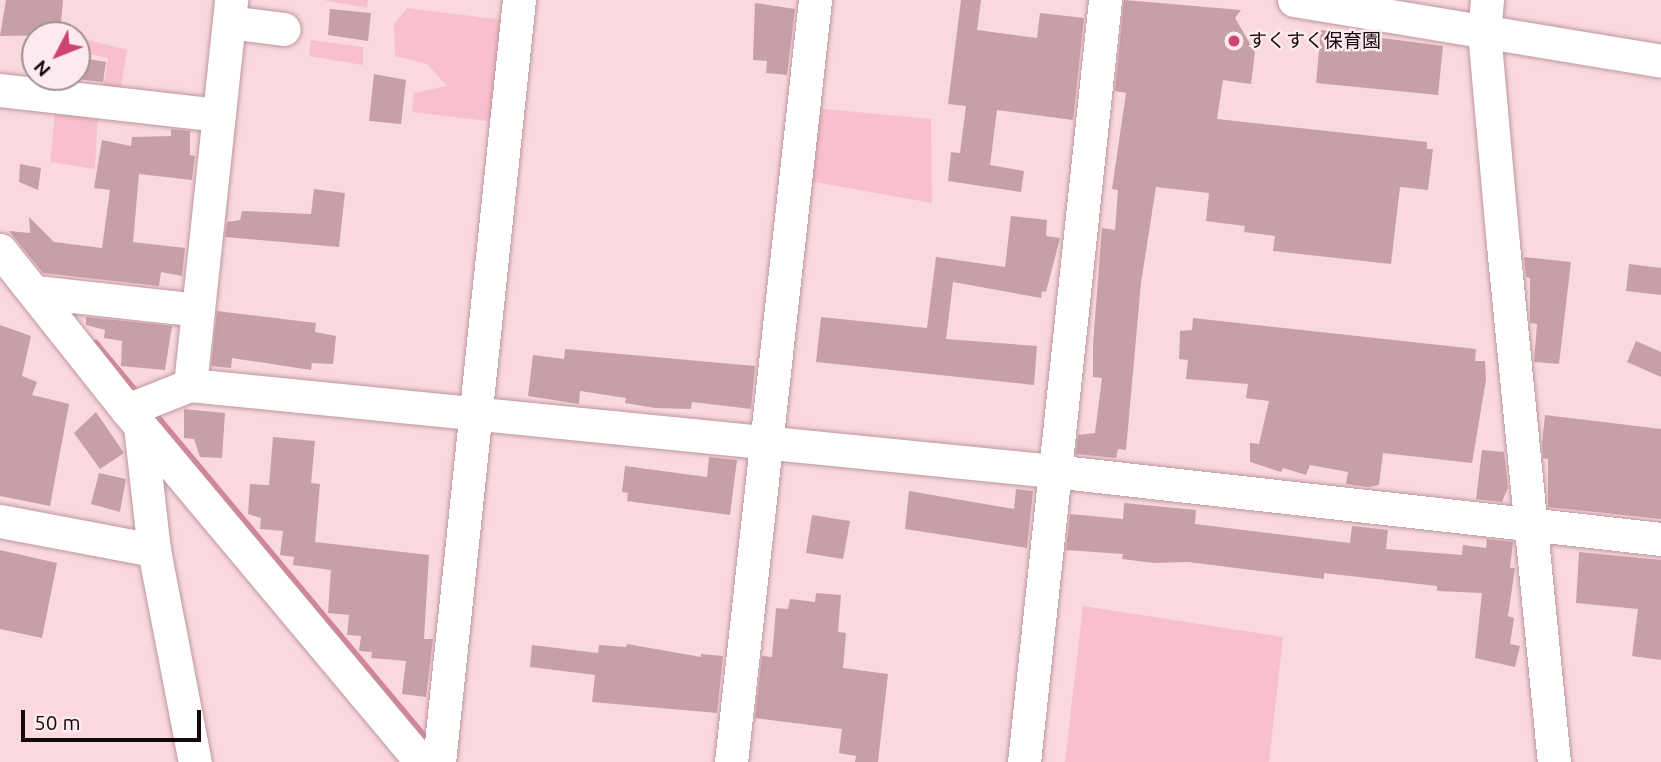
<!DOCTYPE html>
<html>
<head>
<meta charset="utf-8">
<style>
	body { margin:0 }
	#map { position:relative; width:1661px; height:762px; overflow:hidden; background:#fad8df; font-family:Ubuntu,"Noto Sans JP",sans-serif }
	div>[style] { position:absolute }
	.green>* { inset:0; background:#f8c0cd }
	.stream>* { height:7px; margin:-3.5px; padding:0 3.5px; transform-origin:3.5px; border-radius:3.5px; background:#d78197 }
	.building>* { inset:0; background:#c79fa8 }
	.roads { filter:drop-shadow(0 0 2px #be969f) drop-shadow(0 0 2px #be969f) }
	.minor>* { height:33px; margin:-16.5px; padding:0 16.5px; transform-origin:16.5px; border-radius:16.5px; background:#fff }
	.dots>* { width:19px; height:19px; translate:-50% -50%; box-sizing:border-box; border:4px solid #fceaee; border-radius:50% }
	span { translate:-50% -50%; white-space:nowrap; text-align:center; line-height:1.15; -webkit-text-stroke:5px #fceaee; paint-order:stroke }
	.poi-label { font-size:19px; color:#16090c }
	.left { translate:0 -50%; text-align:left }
	.north { position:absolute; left:21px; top:21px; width:70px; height:70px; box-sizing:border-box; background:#fceaee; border:2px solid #a09094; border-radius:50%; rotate:228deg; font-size:19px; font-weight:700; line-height:28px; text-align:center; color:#16090c }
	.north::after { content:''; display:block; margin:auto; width:24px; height:32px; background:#cf4373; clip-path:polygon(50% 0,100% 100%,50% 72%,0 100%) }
	.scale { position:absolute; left:21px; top:710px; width:180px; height:32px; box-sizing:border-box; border:4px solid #16090c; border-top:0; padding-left:9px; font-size:21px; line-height:24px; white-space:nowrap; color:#16090c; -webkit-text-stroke:5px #fceaee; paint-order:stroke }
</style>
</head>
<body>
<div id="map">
	<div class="green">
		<div style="clip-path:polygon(323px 0,368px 0,367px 8px)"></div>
		<div style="clip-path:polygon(407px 8px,504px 20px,496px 122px,412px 112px,414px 93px,447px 86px,427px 64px,395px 56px,394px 24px)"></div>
		<div style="clip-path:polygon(77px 37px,127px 50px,120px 94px,103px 91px,108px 58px,77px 51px)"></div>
		<div style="clip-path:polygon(311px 40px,363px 47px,363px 65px,309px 56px)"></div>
		<div style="clip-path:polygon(56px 103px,98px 109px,95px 169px,50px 162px)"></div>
		<div style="clip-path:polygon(814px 108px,931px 119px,932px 203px,809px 181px)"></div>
		<div style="clip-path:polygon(1083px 606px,1283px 637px,1269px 762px,1065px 762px)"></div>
	</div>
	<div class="stream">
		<div style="left:95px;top:343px;width:69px;rotate:50.3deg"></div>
		<div style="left:151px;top:410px;width:437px;rotate:50.1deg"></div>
	</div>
	<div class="building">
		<div style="clip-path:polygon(6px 0,63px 0,60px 35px,0 36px)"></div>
		<div style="clip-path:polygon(961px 0,981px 0,977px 30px,1037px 38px,1040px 13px,1084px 18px,1073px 120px,997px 110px,990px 165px,1024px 171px,1021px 192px,948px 181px,951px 152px,960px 153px,966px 106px,948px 104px)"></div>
		<div style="clip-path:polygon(1124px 0,1241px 10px,1235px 18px,1255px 52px,1251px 84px,1223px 80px,1217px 119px,1427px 142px,1427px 149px,1433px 149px,1428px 190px,1400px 187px,1391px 264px,1273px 251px,1275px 236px,1244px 232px,1245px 226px,1206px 221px,1209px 193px,1156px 187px,1141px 283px,1126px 450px,1118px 449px,1116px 458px,1076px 454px,1078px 435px,1095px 433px,1102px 378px,1093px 377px,1093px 344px,1102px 228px,1115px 230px,1118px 190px,1112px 189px,1126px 93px,1115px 91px)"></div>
		<div style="clip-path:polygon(755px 3px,795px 9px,787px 75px,766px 73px,767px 61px,753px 60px)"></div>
		<div style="clip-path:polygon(330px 9px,371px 13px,368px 41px,328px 35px)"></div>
		<div style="clip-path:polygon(1321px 30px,1443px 46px,1438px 95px,1316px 83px)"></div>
		<div style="clip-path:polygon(77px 57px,106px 62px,103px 82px,77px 79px)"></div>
		<div style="clip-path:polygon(374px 74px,406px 80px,401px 124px,369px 121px)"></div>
		<div style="clip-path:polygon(171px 129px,190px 131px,190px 155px,195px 156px,192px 180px,139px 174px,133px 242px,185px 248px,182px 276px,161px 272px,159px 286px,43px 273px,9px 231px,30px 233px,29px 217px,54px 242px,102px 248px,110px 190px,94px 188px,102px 140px,131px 146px,132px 137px,171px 136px)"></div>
		<div style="clip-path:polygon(20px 164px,41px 168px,38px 190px,19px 182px)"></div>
		<div style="clip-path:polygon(314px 189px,345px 193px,339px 247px,225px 237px,227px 222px,240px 220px,242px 211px,311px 214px)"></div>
		<div style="clip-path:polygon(1011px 216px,1047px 220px,1046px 236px,1060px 238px,1046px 292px,1042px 291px,1041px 298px,953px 282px,946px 339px,1037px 346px,1034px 385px,816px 362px,821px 317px,927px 328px,936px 257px,1005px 267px)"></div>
		<div style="clip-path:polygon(1524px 257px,1571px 262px,1559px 364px,1534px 362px,1537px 324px,1530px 323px,1530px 278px,1526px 277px)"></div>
		<div style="clip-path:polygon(1629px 264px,1661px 268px,1661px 295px,1626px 291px)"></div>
		<div style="clip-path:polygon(217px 311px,316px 323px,315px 332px,336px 336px,333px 364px,312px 363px,311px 370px,232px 358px,231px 368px,211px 366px)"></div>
		<div style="clip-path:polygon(86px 317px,172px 326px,165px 370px,121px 366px,122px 341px,104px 338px,105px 330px,86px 325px)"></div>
		<div style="clip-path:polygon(1193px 318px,1476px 349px,1475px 361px,1485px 361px,1486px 380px,1472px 463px,1383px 453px,1379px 485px,1368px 487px,1346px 484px,1348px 472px,1310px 465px,1306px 475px,1283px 468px,1281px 472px,1250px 462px,1250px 443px,1259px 444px,1269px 401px,1246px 398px,1248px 384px,1186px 379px,1188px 360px,1179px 359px,1180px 331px,1192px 330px)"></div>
		<div style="clip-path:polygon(0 325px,31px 336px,22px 376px,37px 382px,32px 395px,69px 404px,50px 506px,0 496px)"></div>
		<div style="clip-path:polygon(1636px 341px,1661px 352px,1661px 377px,1627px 362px)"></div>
		<div style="clip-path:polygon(565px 349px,755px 366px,751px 409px,692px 402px,691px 409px,655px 408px,625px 403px,626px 398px,580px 391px,579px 404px,528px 396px,533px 355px,564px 359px)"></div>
		<div style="clip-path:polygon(184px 409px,225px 413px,222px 458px,200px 457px,194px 439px,184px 438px)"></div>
		<div style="clip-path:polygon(96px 412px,124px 453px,100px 469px,74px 433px)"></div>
		<div style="clip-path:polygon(1545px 415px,1661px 429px,1661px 519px,1548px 507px,1548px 459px,1543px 458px,1542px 443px)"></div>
		<div style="clip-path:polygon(273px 437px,315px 441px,311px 483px,320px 484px,315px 542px,429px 555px,424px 639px,433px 639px,426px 697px,402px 694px,406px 661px,371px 658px,372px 652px,359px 651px,361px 636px,347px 635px,349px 615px,328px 613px,331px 570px,293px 565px,294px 557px,280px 555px,283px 531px,260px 529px,261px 518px,248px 514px,250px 484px,269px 485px)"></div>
		<div style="clip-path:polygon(1482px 450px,1504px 452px,1508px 488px,1502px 502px,1476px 499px)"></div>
		<div style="clip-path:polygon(709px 457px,737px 460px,730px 515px,627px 501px,628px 493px,622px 492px,625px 466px,707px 477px)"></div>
		<div style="clip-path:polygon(99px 473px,126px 479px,120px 512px,91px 504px)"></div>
		<div style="clip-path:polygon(1016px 489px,1033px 491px,1027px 548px,905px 529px,909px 491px,1014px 509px)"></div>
		<div style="clip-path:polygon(1124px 503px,1196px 510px,1195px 524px,1350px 543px,1352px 526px,1388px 530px,1386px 549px,1462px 555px,1463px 545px,1486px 548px,1487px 539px,1513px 542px,1510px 568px,1515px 568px,1508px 616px,1514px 618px,1510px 644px,1520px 646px,1515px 667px,1475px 658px,1482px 593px,1437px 591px,1437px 586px,1324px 573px,1324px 579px,1188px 562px,1154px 563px,1122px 559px,1123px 554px,1066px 550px,1070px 514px,1123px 519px)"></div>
		<div style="clip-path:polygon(812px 515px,850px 521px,843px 559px,806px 553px)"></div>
		<div style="clip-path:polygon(0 550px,57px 563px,42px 638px,0 629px)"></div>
		<div style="clip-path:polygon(1579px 552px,1661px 560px,1661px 660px,1632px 656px,1638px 609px,1576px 603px)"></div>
		<div style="clip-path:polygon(816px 593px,841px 595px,838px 632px,846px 633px,843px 668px,888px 674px,878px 762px,855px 762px,856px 756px,839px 753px,842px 729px,755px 718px,762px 656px,772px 657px,776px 608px,788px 609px,790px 599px,815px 602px)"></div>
		<div style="clip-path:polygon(627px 644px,701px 657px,701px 654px,723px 656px,717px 713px,592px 702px,595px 675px,530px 667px,532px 645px,598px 653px,599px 645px,626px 647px)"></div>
	</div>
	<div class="roads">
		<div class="minor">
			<div style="left:1294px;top:0;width:372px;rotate:9.4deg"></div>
			<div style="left:1487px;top:0;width:32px;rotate:95deg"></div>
			<div style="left:1484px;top:32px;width:214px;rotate:84.9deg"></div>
			<div style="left:1503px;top:245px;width:520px;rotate:84.37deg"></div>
			<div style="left:229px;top:22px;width:55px;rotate:7.3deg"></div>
			<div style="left:0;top:90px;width:220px;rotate:6.5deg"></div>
			<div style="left:0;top:250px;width:204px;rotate:51.6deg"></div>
			<div style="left:127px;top:410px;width:459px;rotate:50.1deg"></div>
			<div style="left:36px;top:292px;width:163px;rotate:6.3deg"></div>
			<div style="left:190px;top:385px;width:387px;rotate:-83.9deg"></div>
			<div style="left:127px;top:410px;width:68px;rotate:-21.6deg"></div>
			<div style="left:190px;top:385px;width:867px;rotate:5.69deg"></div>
			<div style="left:1053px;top:471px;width:612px;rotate:6.38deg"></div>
			<div style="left:140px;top:426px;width:125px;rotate:83.6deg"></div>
			<div style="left:154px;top:550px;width:216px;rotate:79.1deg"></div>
			<div style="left:0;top:521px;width:157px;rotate:10.7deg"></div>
			<div style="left:439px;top:762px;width:766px;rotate:-84.01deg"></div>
			<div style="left:731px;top:762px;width:767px;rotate:-83.71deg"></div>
			<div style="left:1024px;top:762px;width:766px;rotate:-83.93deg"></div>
		</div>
	</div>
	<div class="dots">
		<div style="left:1234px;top:41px;background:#cf4373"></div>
	</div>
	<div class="poi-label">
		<span class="left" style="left:1248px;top:41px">すくすく保育園</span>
	</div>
	<div class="north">N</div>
	<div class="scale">50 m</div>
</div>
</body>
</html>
